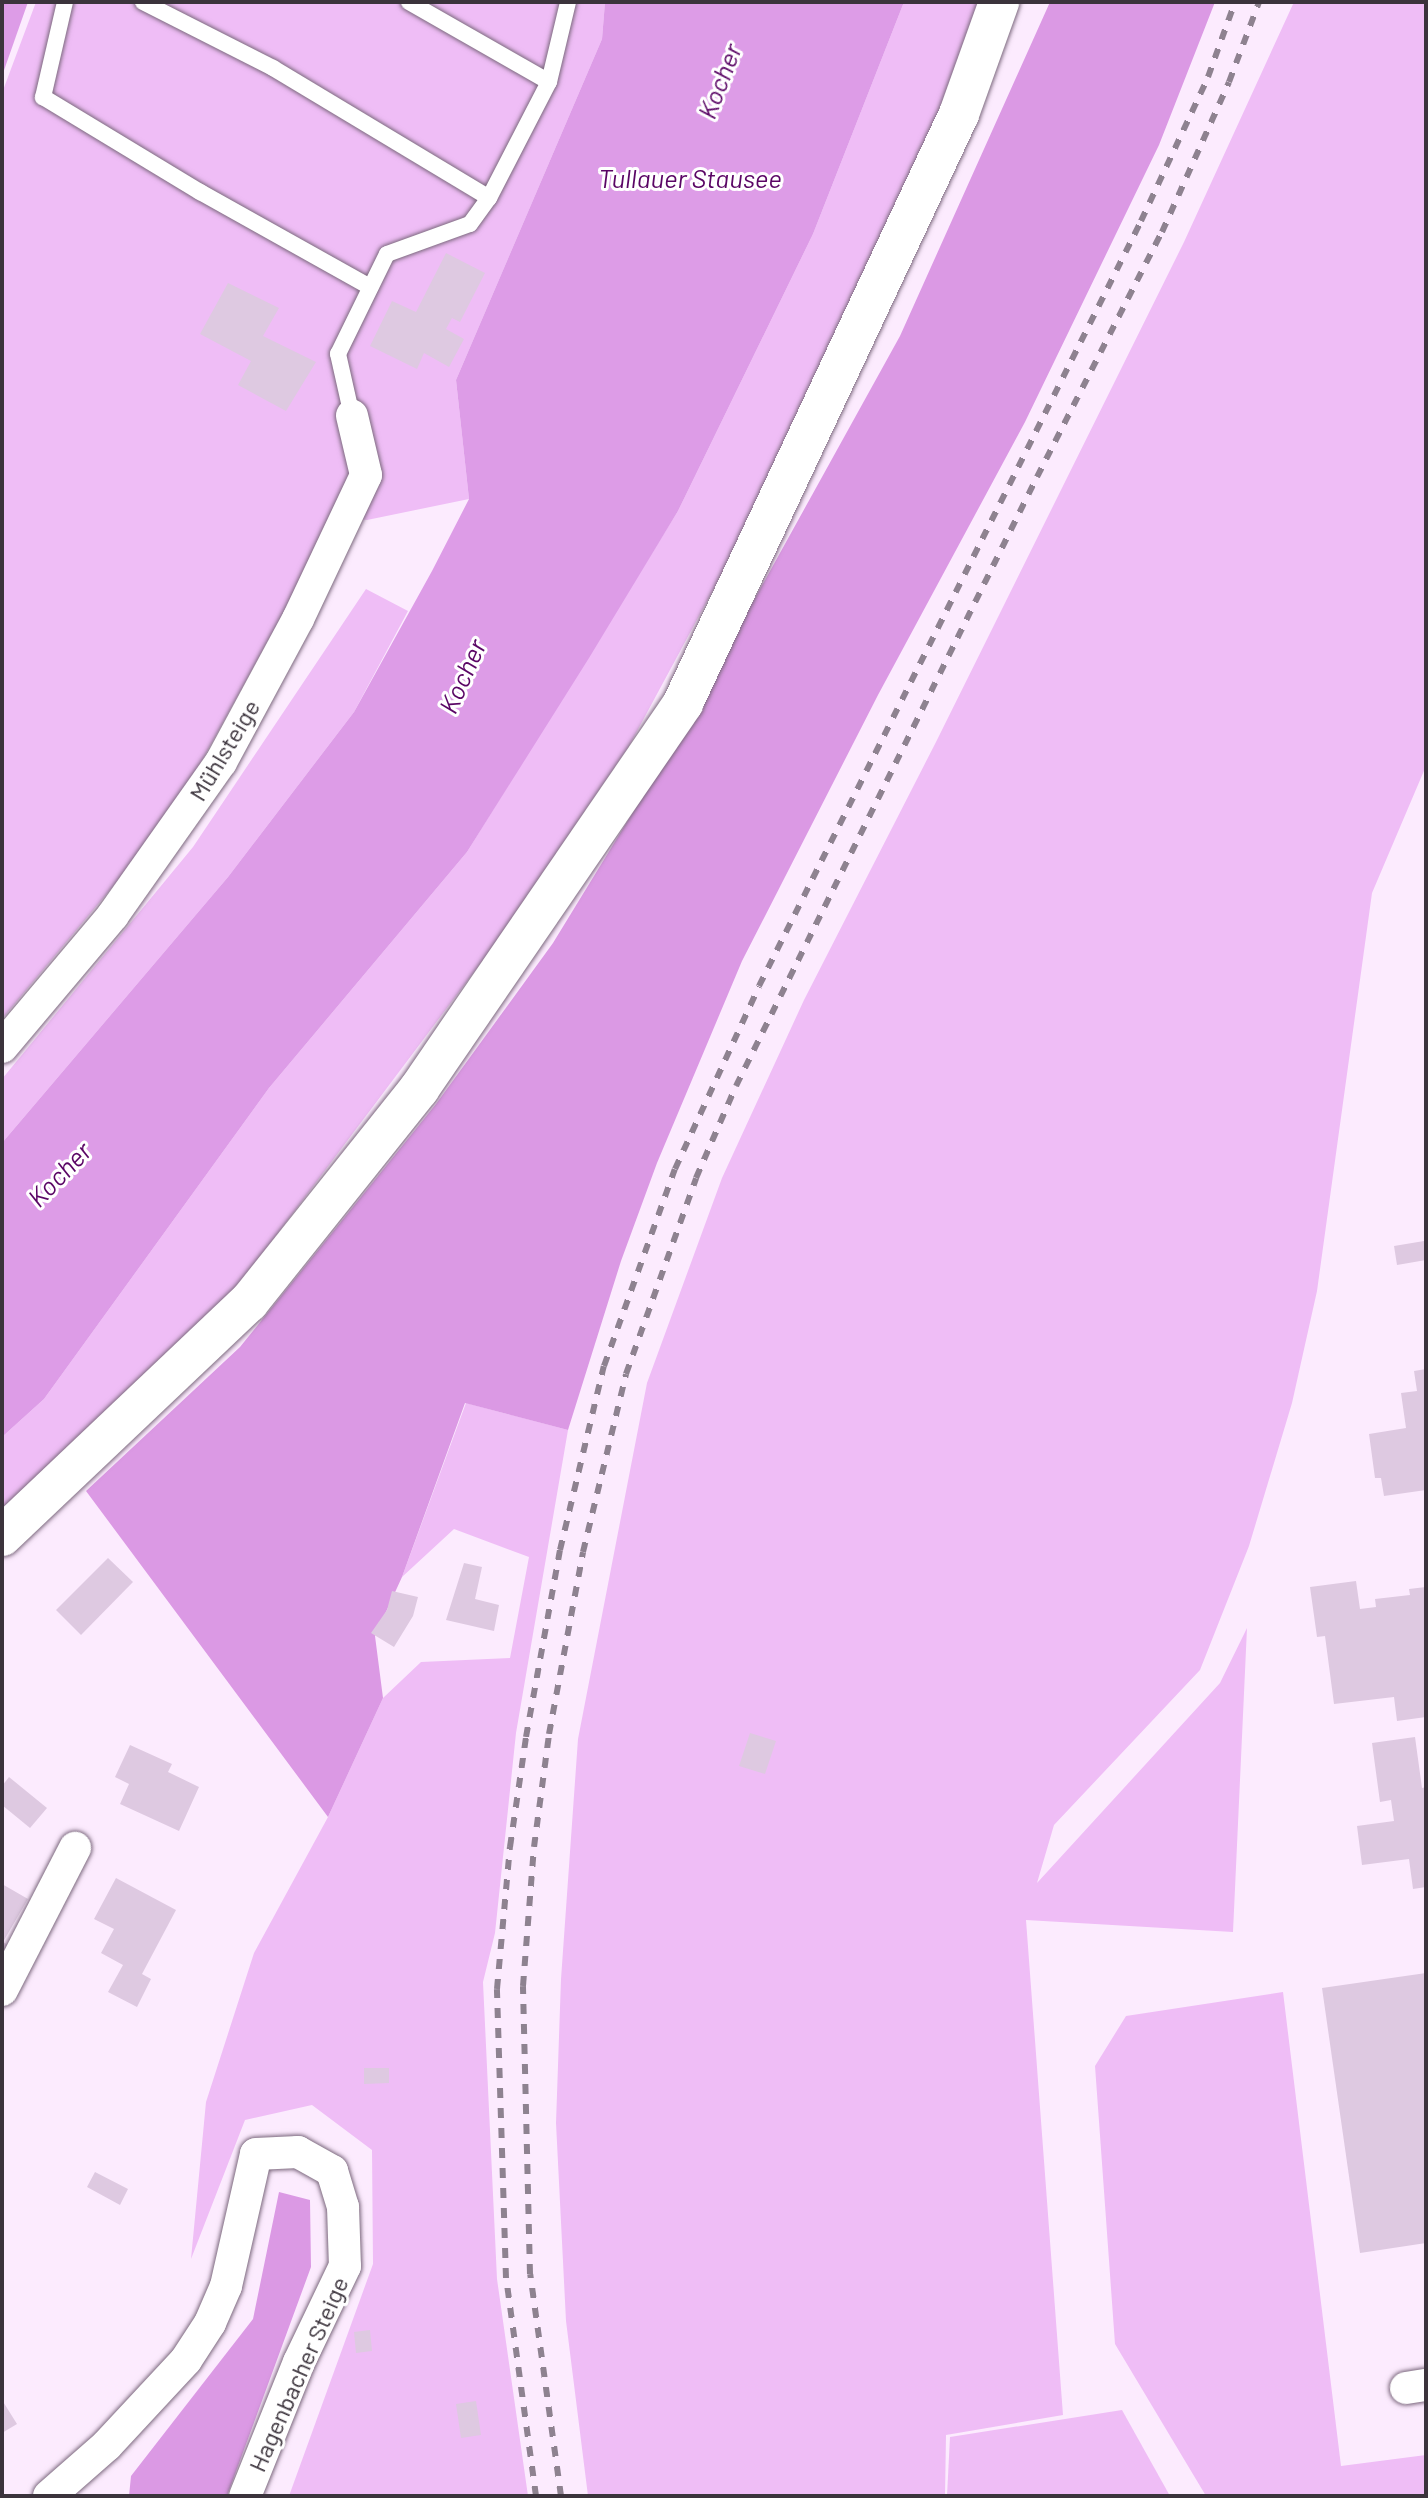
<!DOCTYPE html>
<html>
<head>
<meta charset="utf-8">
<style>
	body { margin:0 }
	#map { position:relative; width:1428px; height:2498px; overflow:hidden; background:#fcebfe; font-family:Barlow,sans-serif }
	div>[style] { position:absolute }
	.green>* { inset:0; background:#efbdf6 }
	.forest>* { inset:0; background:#db99e4 }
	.water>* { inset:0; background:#dd9ce7 }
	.building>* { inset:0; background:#dec9e1 }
	.roads { filter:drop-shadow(0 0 2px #7c697e) drop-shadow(0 0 2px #7c697e) }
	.service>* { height:16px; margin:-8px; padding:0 8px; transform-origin:8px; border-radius:8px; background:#fff }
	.minor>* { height:32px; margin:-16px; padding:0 16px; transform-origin:16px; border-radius:16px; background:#fff }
	.tertiary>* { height:40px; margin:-20px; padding:0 20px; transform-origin:20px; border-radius:20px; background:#fff }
	.rail>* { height:6px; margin-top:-3px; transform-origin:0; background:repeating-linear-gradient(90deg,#8e8290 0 10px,transparent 0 20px) }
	span { translate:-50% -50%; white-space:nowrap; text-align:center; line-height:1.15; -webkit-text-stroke:6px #fff; paint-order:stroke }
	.street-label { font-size:24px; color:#3b333c }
	.water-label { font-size:26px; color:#5a0565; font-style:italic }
	.frame { position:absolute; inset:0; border:4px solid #3b333c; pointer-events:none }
</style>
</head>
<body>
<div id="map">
	<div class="green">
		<div style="clip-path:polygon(36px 2px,605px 2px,602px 39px,456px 380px,469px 499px,367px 520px,336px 517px,171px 817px,2px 1019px,2px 93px)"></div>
		<div style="clip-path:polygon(904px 2px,985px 2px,968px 48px,754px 514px,629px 746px,486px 956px,230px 1297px,2px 1518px,2px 1437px,44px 1399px,269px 1088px,467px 852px,678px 511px,813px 234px)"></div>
		<div style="clip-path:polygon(1294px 2px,1426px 2px,1426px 766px,1372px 893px,1317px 1291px,1292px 1403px,1249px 1546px,1200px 1670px,1054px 1825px,1037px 1883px,1220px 1683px,1247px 1628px,1233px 1932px,1026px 1920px,1063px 2415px,946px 2435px,945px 2496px,588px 2496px,566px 2321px,556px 2123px,561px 1979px,578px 1739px,647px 1383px,722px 1178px,804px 1000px,936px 742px,1184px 242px)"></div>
		<div style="clip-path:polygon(366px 589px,408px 611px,354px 712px,228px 877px,2px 1143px,2px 1079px,193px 847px)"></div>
		<div style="clip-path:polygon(466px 1403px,568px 1430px,516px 1733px,495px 1933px,483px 1982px,497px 2279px,528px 2496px,289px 2496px,373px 2264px,372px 2150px,312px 2105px,245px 2120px,191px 2259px,206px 2102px,254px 1953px,328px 1817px,383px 1698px,421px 1662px,510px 1658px,529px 1557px,454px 1529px,402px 1577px)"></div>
		<div style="clip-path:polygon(1283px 1992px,1341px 2466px,1426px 2455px,1426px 2496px,1206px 2496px,1115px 2344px,1095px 2066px,1126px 2016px)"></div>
		<div style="clip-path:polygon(1122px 2410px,1170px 2496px,947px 2496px,950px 2437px)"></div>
	</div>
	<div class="forest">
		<div style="clip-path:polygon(1050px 2px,1215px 2px,1159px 145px,1025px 422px,878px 695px,742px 961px,657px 1163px,621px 1261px,568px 1430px,465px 1403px,402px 1577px,375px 1636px,383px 1698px,328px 1817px,86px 1491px,240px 1347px,436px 1104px,553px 943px,671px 750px,900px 336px)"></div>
		<div style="clip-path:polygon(279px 2192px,310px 2200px,311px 2267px,227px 2496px,129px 2496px,131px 2476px,253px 2319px)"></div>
	</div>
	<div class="water">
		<div style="clip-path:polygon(2px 2px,28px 2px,2px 76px)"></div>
		<div style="clip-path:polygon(605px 2px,904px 2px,813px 234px,678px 511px,589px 658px,467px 852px,269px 1088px,44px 1399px,2px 1437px,2px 1143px,228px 877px,354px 712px,432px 571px,469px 499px,456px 380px,602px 39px)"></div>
	</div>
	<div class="building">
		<div style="clip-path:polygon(446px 253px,485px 273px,460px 322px,452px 318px,446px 329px,464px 339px,449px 367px,424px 353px,417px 369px,370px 346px,392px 301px,416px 312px)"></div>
		<div style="clip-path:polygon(228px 283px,279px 308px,263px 336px,316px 362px,286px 411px,238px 385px,251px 361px,200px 334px)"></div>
		<div style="clip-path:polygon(1424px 1241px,1426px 1260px,1397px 1265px,1394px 1246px)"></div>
		<div style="clip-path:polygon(1426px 1369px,1426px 1490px,1384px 1496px,1381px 1478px,1375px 1478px,1369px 1434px,1406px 1428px,1401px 1393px,1417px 1391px,1414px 1371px)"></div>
		<div style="clip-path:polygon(108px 1558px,133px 1582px,81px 1635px,56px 1610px)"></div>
		<div style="clip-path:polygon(464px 1563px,482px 1567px,475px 1599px,499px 1605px,494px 1631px,446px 1620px)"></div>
		<div style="clip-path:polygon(1356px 1581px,1360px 1609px,1376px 1607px,1375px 1599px,1410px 1595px,1409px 1589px,1426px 1587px,1426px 1717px,1397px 1721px,1394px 1697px,1334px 1704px,1325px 1636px,1317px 1637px,1310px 1587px)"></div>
		<div style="clip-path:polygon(392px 1591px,418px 1597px,413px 1616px,394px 1647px,371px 1633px,387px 1610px)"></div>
		<div style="clip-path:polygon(750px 1733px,776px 1741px,765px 1774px,739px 1766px)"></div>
		<div style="clip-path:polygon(1415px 1737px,1422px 1788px,1426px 1787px,1426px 1887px,1413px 1889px,1409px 1859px,1362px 1865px,1357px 1826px,1394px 1821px,1391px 1800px,1380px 1802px,1372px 1743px)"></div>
		<div style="clip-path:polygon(130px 1745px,172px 1764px,168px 1772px,199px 1787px,179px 1831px,120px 1804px,129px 1784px,115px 1777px)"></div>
		<div style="clip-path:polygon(9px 1777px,47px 1808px,30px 1828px,2px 1805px,2px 1786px)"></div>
		<div style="clip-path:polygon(116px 1878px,176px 1910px,142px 1974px,151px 1979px,137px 2007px,108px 1992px,123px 1965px,101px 1953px,114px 1929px,94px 1919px)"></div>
		<div style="clip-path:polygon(2px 1884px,28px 1899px,3px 1942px,15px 1949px,2px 1968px)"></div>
		<div style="clip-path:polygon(1426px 1973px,1426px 2243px,1360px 2253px,1322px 1988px)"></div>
		<div style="clip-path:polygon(364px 2068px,389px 2068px,389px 2083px,364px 2084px)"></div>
		<div style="clip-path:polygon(95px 2172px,128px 2189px,120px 2205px,87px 2187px)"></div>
		<div style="clip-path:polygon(370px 2330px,372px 2351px,356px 2353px,354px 2332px)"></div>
		<div style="clip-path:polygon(2px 2400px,17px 2424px,2px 2433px)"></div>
		<div style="clip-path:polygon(476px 2401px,481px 2435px,461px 2438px,456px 2404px)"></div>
	</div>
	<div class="roads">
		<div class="service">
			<div style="left:65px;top:2px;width:98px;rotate:103deg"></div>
			<div style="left:43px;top:97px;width:184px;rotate:31.2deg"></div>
			<div style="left:200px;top:192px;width:195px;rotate:29.2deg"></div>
			<div style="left:143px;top:2px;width:146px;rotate:26.9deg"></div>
			<div style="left:273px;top:68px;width:252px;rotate:31deg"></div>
			<div style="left:409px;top:2px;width:161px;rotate:29.7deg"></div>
			<div style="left:352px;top:416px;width:64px;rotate:-102.7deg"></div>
			<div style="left:338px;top:354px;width:111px;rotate:-63.9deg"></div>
			<div style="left:387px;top:254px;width:88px;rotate:-19.9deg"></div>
			<div style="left:470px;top:224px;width:32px;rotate:-54deg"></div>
			<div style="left:489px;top:198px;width:131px;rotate:-62.7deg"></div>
			<div style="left:549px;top:82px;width:82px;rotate:-76.6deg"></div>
		</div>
		<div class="minor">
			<div style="left:2px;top:1047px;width:172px;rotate:-49.9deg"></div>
			<div style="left:113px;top:915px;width:187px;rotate:-54.8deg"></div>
			<div style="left:221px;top:762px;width:162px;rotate:-61.7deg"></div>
			<div style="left:298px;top:619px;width:159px;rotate:-64.7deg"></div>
			<div style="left:366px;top:475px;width:61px;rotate:-103.3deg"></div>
			<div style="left:2px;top:1990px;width:160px;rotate:-62.8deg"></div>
			<div style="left:1406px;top:2388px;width:20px;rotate:-9deg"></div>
			<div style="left:49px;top:2496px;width:77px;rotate:-41.3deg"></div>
			<div style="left:107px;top:2445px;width:116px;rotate:-47.1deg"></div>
			<div style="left:186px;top:2360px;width:44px;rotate:-57deg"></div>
			<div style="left:210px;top:2323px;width:40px;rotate:-66.6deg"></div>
			<div style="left:226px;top:2286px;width:135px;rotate:-77.2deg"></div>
			<div style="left:256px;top:2154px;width:42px;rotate:-2.7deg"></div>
			<div style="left:298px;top:2152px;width:39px;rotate:29deg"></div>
			<div style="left:332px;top:2171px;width:38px;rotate:73deg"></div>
			<div style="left:343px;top:2207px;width:59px;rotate:88.1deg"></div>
			<div style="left:345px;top:2266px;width:106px;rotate:115.6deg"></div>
			<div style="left:299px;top:2362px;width:144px;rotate:111.9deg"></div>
		</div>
		<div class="tertiary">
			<div style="left:2px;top:1536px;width:340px;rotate:-43.5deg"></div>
			<div style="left:249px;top:1302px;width:273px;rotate:-51.4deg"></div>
			<div style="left:419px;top:1089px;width:468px;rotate:-55.6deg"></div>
			<div style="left:683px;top:703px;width:650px;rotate:-64.89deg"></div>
			<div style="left:959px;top:114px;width:119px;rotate:-70.3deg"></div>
		</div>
	</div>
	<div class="rail">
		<div style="left:536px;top:2496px;width:220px;rotate:-97.8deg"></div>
		<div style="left:506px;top:2278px;width:289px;rotate:-91.8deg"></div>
		<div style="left:497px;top:1989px;width:143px;rotate:-84.8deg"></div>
		<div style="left:510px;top:1847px;width:111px;rotate:-81.7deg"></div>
		<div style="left:526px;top:1737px;width:190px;rotate:-79.7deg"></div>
		<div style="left:560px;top:1550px;width:189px;rotate:-76.6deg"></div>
		<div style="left:604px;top:1366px;width:209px;rotate:-70.2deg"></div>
		<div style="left:675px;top:1169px;width:201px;rotate:-65.3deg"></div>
		<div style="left:759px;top:986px;width:855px;rotate:-63.46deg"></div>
		<div style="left:1141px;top:221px;width:159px;rotate:-65deg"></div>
		<div style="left:1208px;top:77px;width:80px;rotate:-70.2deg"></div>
		<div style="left:561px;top:2496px;width:224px;rotate:-97.9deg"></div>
		<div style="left:530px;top:2274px;width:288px;rotate:-91.4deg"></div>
		<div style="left:523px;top:1986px;width:139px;rotate:-85.5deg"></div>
		<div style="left:534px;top:1847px;width:114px;rotate:-82.4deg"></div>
		<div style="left:549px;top:1734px;width:185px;rotate:-79.4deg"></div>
		<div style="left:583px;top:1552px;width:183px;rotate:-76.4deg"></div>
		<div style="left:626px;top:1374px;width:208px;rotate:-70.3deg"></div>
		<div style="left:696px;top:1178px;width:100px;rotate:-66.5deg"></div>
		<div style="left:736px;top:1086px;width:679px;rotate:-63.7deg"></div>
		<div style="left:1037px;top:477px;width:275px;rotate:-63deg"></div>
		<div style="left:1162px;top:232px;width:164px;rotate:-65.9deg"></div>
		<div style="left:1229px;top:82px;width:85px;rotate:-69.4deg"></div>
	</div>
	<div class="street-label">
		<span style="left:224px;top:750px;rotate:-59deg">Mühlsteige</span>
		<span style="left:298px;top:2374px;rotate:-66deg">Hagenbacher Steige</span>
	</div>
	<div class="water-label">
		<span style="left:719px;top:81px;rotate:-69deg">Kocher</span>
		<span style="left:690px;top:178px">Tullauer Stausee</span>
		<span style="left:462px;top:676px;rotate:-66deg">Kocher</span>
		<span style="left:59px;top:1174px;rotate:-46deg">Kocher</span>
	</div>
	<div class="frame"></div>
</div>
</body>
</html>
